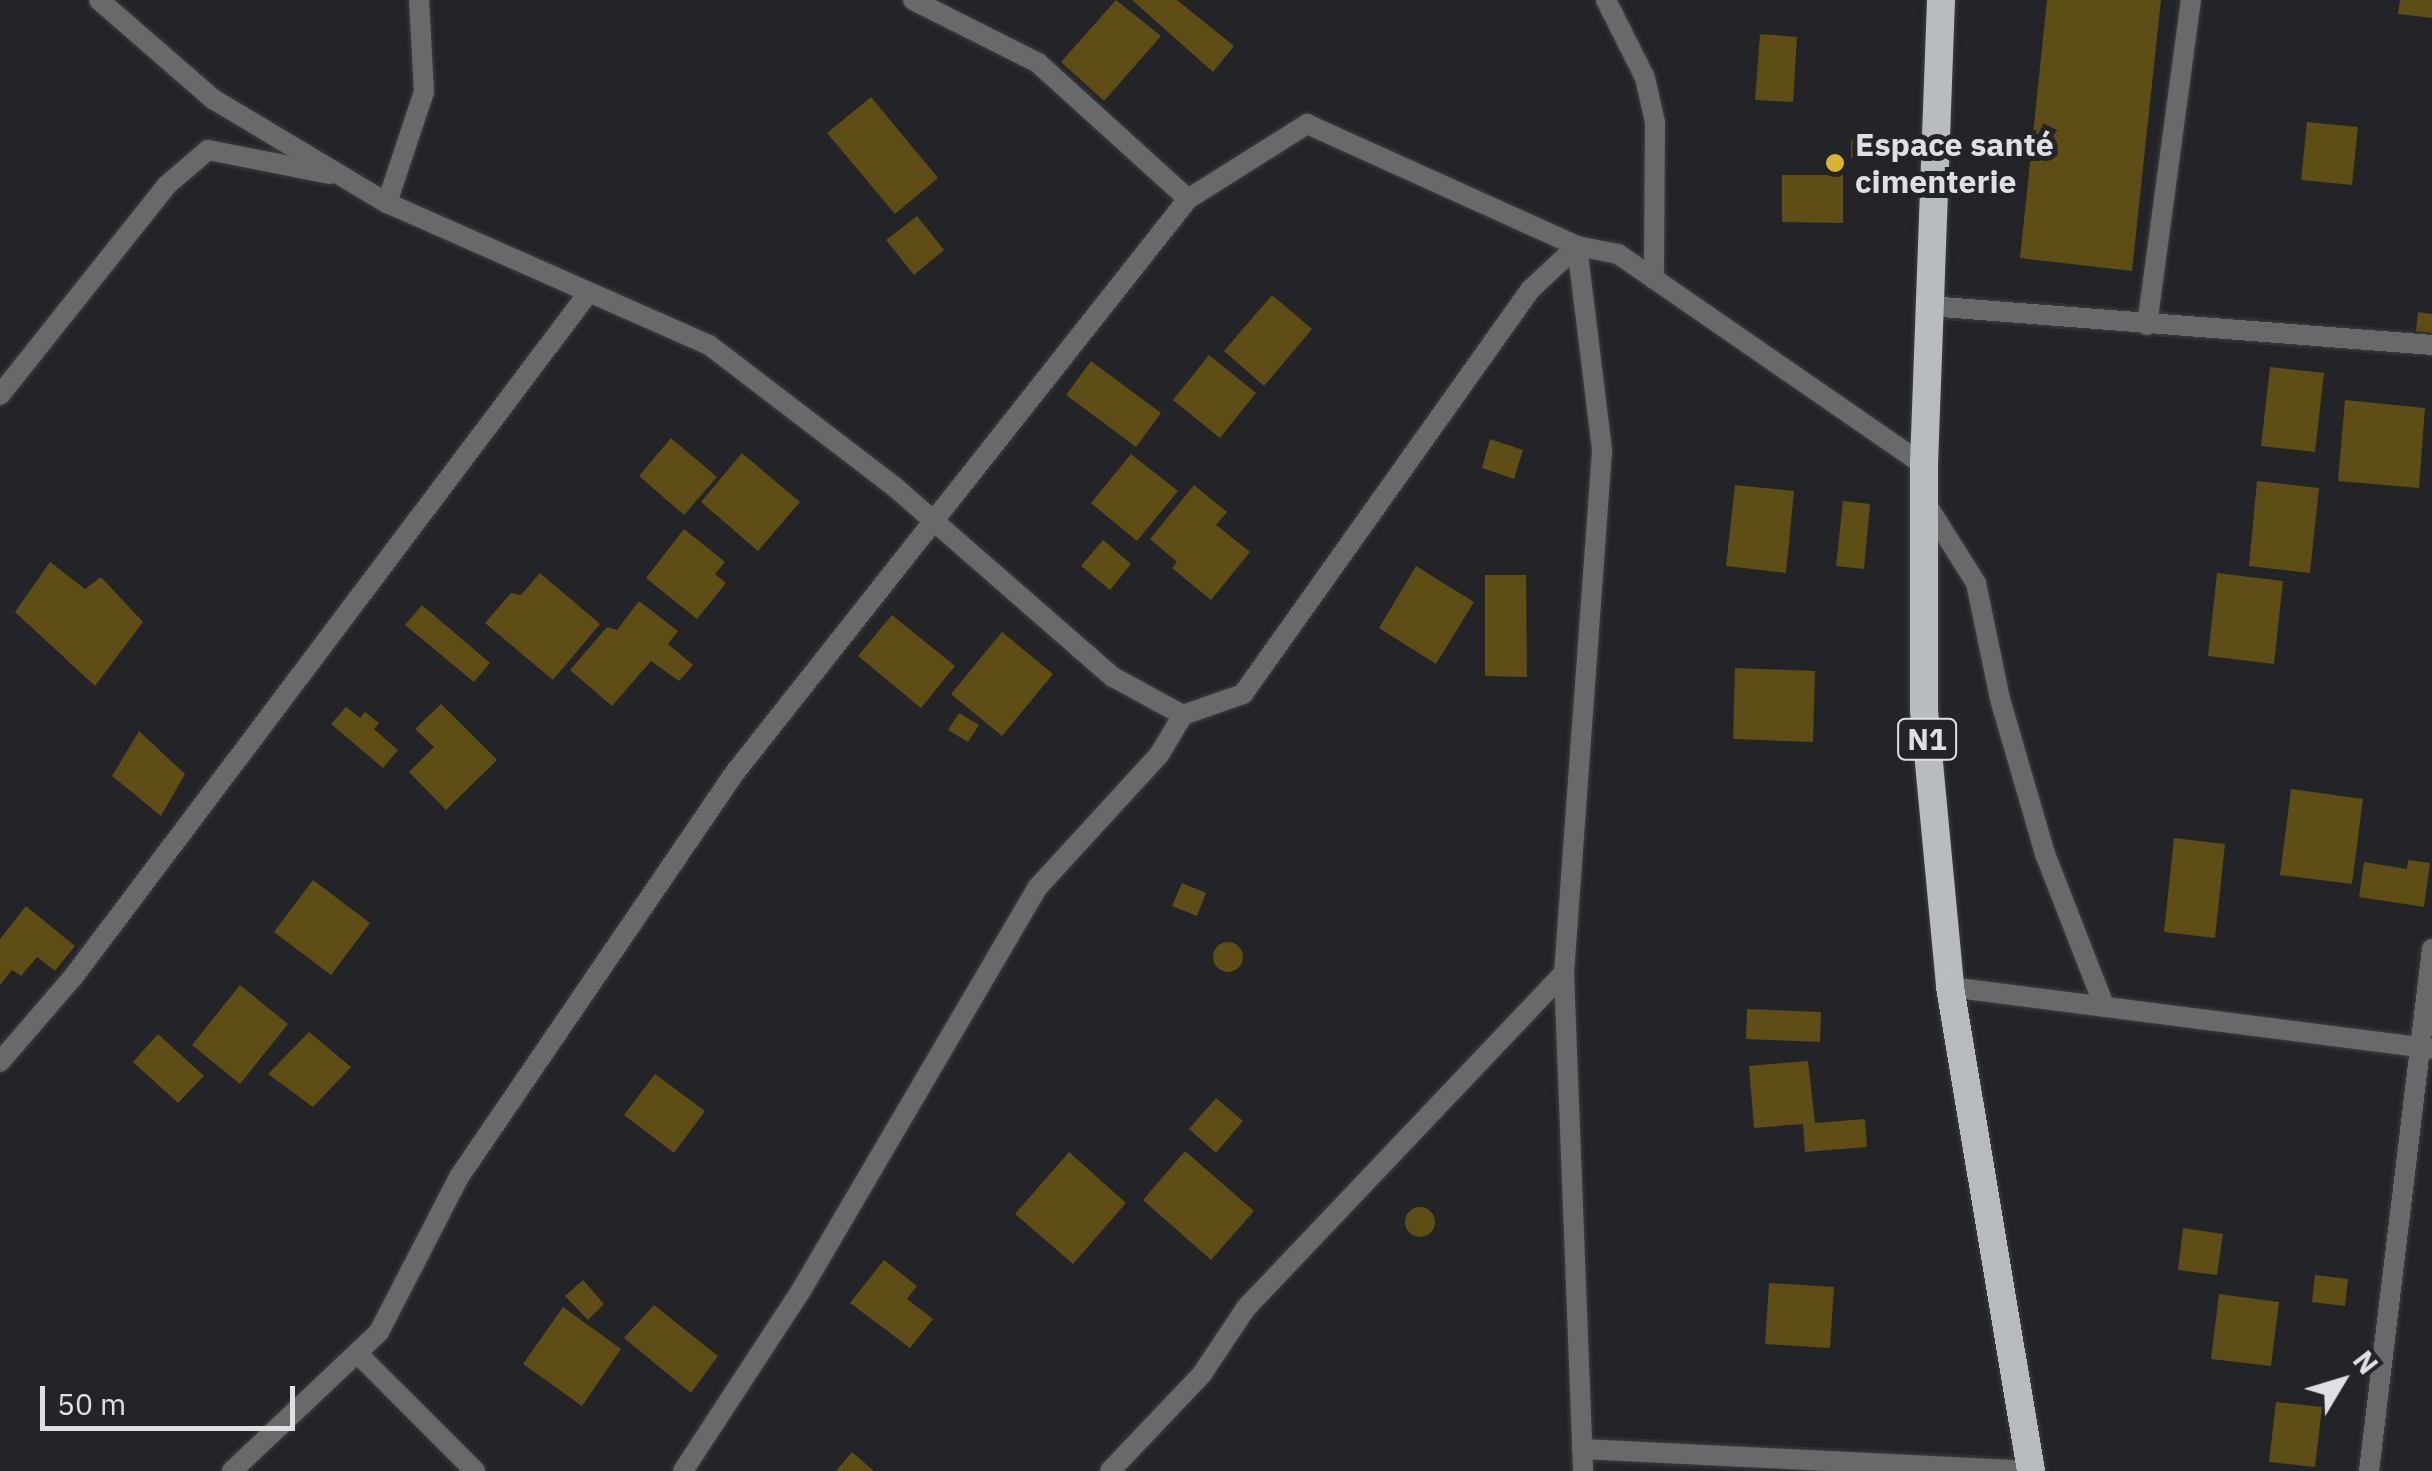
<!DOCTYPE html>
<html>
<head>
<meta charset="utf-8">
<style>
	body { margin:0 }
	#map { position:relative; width:2432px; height:1471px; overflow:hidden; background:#222428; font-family:"IBM Plex Sans",sans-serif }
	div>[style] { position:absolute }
	.building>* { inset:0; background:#5e4d14 }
	.round { border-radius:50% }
	.roads { filter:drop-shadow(0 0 2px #3c3e42) drop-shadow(0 0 2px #3c3e42) }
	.minor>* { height:20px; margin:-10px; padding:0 10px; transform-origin:10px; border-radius:10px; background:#67696b }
	.tertiary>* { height:20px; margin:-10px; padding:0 10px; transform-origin:10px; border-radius:10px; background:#67696b }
	.trunk>* { height:28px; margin:-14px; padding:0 14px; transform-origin:14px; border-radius:14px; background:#b8bcc1 }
	.dots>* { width:28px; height:28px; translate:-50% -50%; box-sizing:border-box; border:5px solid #222428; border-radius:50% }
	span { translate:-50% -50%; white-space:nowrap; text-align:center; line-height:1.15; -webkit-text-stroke:10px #222428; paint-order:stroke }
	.shield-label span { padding:2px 8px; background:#222428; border:2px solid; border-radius:8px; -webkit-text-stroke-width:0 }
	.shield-label { font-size:30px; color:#dfe0e3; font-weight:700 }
	.poi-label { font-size:32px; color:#dfe0e3; font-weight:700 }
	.left { translate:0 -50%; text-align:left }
	.north { position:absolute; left:2292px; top:1331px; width:100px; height:100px; -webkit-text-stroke:8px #222428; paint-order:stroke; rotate:52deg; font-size:28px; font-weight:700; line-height:40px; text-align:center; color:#dfe0e3 }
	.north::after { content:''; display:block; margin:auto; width:35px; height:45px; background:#dfe0e3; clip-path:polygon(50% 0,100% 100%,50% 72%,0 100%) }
	.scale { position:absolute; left:40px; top:1386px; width:255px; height:45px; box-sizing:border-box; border:5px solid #dfe0e3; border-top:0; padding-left:12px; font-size:30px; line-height:35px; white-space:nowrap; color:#dfe0e3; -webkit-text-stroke:8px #222428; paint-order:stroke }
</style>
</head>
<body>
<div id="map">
	<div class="building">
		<div style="clip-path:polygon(1116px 0,1161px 36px,1104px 101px,1061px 62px)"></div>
		<div style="clip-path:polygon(1132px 0,1177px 0,1234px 46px,1213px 72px)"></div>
		<div style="clip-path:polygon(2047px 0,2161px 0,2132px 271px,2020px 258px)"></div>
		<div style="clip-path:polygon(2400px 0,2432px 0,2432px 18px,2398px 14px)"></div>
		<div style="clip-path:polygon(1760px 34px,1797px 37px,1793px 102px,1755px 100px)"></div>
		<div style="clip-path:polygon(871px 97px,938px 178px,895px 214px,827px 133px)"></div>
		<div style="clip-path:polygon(2307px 122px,2358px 127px,2352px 185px,2301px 180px)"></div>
		<div style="clip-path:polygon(1851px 140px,1881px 141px,1881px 158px,1851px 158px)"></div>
		<div style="clip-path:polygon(1782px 175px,1843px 175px,1843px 223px,1782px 222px)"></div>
		<div style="clip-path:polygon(917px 216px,944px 250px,914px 275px,886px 240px)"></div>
		<div style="clip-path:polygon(1272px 295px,1312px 329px,1264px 386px,1224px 351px)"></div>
		<div style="clip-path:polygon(2418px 312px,2432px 314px,2432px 333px,2416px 331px)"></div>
		<div style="clip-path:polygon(1209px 355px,1256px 393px,1220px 438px,1173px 400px)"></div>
		<div style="clip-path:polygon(1091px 361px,1161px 413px,1136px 447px,1066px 395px)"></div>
		<div style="clip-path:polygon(2270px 367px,2324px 373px,2315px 452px,2261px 446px)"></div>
		<div style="clip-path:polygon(2345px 400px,2425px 408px,2419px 488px,2338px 481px)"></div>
		<div style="clip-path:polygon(671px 438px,717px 477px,684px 515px,639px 476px)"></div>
		<div style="clip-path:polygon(1490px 439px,1523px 450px,1514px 479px,1482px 468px)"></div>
		<div style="clip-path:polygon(742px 453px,800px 502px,758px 551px,701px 502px)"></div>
		<div style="clip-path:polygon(1131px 454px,1178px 491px,1137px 541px,1091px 503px)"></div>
		<div style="clip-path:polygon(2257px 481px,2319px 488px,2310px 573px,2249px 566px)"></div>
		<div style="clip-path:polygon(1194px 485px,1227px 512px,1216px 525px,1250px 552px,1211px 600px,1172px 568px,1177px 562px,1150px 539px)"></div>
		<div style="clip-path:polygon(1735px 485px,1794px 491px,1786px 573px,1726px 566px)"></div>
		<div style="clip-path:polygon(1843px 501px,1870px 504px,1864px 569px,1836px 566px)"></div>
		<div style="clip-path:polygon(684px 529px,725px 562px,715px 574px,726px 583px,697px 619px,646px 578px)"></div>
		<div style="clip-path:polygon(1103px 540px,1131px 564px,1110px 590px,1081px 566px)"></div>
		<div style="clip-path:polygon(50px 562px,85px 589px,101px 577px,143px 622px,95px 686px,15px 612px)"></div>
		<div style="clip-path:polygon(1416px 566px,1474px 602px,1436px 664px,1379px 628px)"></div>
		<div style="clip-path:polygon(540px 573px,600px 624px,553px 680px,485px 623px,511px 593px,521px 595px)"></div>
		<div style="clip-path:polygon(2217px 573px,2283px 581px,2274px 664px,2208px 656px)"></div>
		<div style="clip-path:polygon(1485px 575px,1526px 575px,1527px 677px,1485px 676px)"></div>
		<div style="clip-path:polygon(639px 601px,678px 631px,668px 644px,693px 665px,679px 681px,651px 661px,612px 706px,570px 670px,607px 627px,617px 630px)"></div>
		<div style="clip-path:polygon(422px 605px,490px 663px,474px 682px,405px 625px)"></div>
		<div style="clip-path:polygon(892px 615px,955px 666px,921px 708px,858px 656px)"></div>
		<div style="clip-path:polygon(1002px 632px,1053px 674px,1002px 736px,951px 694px)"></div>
		<div style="clip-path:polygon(1735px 668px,1815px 671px,1813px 742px,1733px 739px)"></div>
		<div style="clip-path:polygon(441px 704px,497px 760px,446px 810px,409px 772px,434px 747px,415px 729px)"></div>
		<div style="clip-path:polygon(346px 707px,360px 718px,365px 712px,379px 723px,374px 729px,398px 750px,383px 768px,331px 724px)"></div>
		<div style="clip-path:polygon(959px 713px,979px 725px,968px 742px,948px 730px)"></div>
		<div style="clip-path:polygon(139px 731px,185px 774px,161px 816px,112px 776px)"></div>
		<div style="clip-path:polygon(2291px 789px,2363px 799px,2352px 884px,2280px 875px)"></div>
		<div style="clip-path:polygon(2174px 838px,2225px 844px,2215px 938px,2164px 932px)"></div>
		<div style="clip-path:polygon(2408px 860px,2430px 863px,2424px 907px,2359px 897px,2364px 862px,2407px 869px)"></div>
		<div style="clip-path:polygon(313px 880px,370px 923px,331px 975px,274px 932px)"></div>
		<div style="clip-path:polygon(1182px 883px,1206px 893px,1197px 916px,1172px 906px)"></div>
		<div style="clip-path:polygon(26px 906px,75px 946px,55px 971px,37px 957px,21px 976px,12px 970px,0 985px,0 939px)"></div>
		<div class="round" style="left:1213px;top:942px;width:30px;height:30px"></div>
		<div style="clip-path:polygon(240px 985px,288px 1024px,240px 1084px,192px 1045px)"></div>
		<div style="clip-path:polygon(1747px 1009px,1821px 1012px,1820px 1042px,1746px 1039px)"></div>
		<div style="clip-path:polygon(309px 1032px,351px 1067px,313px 1107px,268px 1074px)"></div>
		<div style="clip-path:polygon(158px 1034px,204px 1076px,178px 1103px,133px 1062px)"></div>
		<div style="clip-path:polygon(1808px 1061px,1815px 1123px,1865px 1119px,1867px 1147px,1805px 1152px,1803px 1124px,1754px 1128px,1749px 1066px)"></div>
		<div style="clip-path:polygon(655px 1074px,705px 1111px,674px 1153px,624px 1115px)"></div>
		<div style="clip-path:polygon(1216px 1098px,1243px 1121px,1216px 1153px,1189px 1129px)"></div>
		<div style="clip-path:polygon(1185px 1151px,1254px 1211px,1211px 1260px,1143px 1200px)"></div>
		<div style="clip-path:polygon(1069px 1152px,1126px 1203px,1073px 1264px,1015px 1214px)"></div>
		<div class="round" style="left:1405px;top:1207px;width:30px;height:30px"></div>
		<div style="clip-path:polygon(2183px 1228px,2223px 1234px,2217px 1275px,2178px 1270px)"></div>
		<div style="clip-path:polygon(884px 1260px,917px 1286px,907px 1299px,933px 1319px,910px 1348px,850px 1303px)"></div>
		<div style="clip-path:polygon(2315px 1275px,2348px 1279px,2345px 1306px,2312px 1302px)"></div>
		<div style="clip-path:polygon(583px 1280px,604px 1304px,588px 1320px,565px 1296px)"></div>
		<div style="clip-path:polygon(1769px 1283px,1834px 1287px,1830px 1348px,1765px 1344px)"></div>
		<div style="clip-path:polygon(2219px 1294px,2279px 1302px,2271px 1366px,2211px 1359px)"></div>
		<div style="clip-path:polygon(654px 1305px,718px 1356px,691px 1393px,624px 1338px)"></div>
		<div style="clip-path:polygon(563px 1307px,621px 1349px,582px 1406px,523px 1364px)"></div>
		<div style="clip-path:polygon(2276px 1402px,2322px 1407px,2315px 1467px,2269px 1462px)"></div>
		<div style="clip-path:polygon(852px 1452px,874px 1471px,836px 1471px)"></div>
	</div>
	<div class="roads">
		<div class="minor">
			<div style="left:99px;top:0;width:151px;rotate:41deg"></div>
			<div style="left:213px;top:99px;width:203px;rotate:30.9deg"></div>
			<div style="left:387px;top:203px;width:352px;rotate:23.8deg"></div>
			<div style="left:709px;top:345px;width:235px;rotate:37.4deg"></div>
			<div style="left:896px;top:488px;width:288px;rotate:41.1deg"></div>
			<div style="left:1113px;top:677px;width:80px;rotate:28.5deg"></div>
			<div style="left:1183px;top:715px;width:64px;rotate:-19.3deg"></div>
			<div style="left:1243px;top:694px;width:496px;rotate:-54.6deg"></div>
			<div style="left:1530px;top:290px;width:64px;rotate:-43.1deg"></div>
			<div style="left:1577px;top:246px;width:42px;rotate:11deg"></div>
			<div style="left:1618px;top:254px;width:372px;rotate:34.6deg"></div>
			<div style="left:913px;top:0;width:140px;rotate:26.7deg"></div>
			<div style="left:1038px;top:63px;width:202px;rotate:42.2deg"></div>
			<div style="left:1606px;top:0;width:87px;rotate:63.4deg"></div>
			<div style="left:1645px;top:78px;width:45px;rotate:77.2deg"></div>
			<div style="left:1655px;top:122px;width:157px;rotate:90.4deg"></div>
			<div style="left:387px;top:203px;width:117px;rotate:-71.6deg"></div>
			<div style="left:424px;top:92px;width:92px;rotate:-93.1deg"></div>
			<div style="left:1929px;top:306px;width:505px;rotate:4.43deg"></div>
			<div style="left:2147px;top:325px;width:328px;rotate:-82.3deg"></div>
			<div style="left:0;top:395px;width:268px;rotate:-51.5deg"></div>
			<div style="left:167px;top:185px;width:54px;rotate:-40.5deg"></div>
			<div style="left:208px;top:150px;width:124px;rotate:11.1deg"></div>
			<div style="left:1925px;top:502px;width:96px;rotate:57.8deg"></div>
			<div style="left:1976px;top:583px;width:118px;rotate:78.3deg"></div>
			<div style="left:2000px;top:699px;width:161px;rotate:73.8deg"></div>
			<div style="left:2045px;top:854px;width:162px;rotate:68.7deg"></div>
			<div style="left:0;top:1062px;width:113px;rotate:-49.3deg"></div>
			<div style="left:74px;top:976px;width:851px;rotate:-53.02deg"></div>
			<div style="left:357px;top:1353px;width:167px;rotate:45deg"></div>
			<div style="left:1582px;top:1449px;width:447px;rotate:2.8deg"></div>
			<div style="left:232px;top:1471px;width:202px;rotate:-43.4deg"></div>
			<div style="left:379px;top:1332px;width:174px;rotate:-62.7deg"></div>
			<div style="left:459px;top:1177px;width:493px;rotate:-55.7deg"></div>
			<div style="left:737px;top:770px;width:728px;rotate:-51.7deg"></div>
			<div style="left:1188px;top:199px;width:141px;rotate:-32.2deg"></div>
			<div style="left:1307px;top:124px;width:296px;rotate:24.3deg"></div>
			<div style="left:1577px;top:246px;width:207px;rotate:83deg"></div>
			<div style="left:1602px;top:451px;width:523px;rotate:94.16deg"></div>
			<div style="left:1564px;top:973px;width:498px;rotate:87.8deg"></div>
			<div style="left:683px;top:1471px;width:217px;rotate:-56.8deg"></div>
			<div style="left:802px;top:1289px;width:465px;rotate:-59.6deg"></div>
			<div style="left:1037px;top:888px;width:180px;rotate:-47.5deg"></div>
			<div style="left:1159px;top:755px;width:47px;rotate:-59deg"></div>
			<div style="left:1110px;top:1471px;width:134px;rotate:-46.5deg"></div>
			<div style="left:1202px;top:1374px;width:79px;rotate:-56.3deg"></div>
			<div style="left:1246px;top:1308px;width:462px;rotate:-46.5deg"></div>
			<div style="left:2369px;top:1471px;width:526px;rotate:-83.12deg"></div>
		</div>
		<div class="tertiary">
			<div style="left:1950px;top:987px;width:486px;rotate:7.3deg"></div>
		</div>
		<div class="trunk">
			<div style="left:1941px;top:0;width:465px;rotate:92.1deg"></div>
			<div style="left:1924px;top:465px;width:245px;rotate:90deg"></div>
			<div style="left:1924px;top:710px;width:278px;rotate:84.6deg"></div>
			<div style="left:1950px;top:987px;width:491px;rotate:80.5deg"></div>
		</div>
	</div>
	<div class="dots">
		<div style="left:1835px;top:163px;background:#d9b334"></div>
	</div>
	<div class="shield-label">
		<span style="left:1927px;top:739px">N1</span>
	</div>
	<div class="poi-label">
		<span class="left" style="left:1855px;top:163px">Espace santé<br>cimenterie</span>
	</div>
	<div class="north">N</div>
	<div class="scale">50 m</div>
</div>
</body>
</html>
